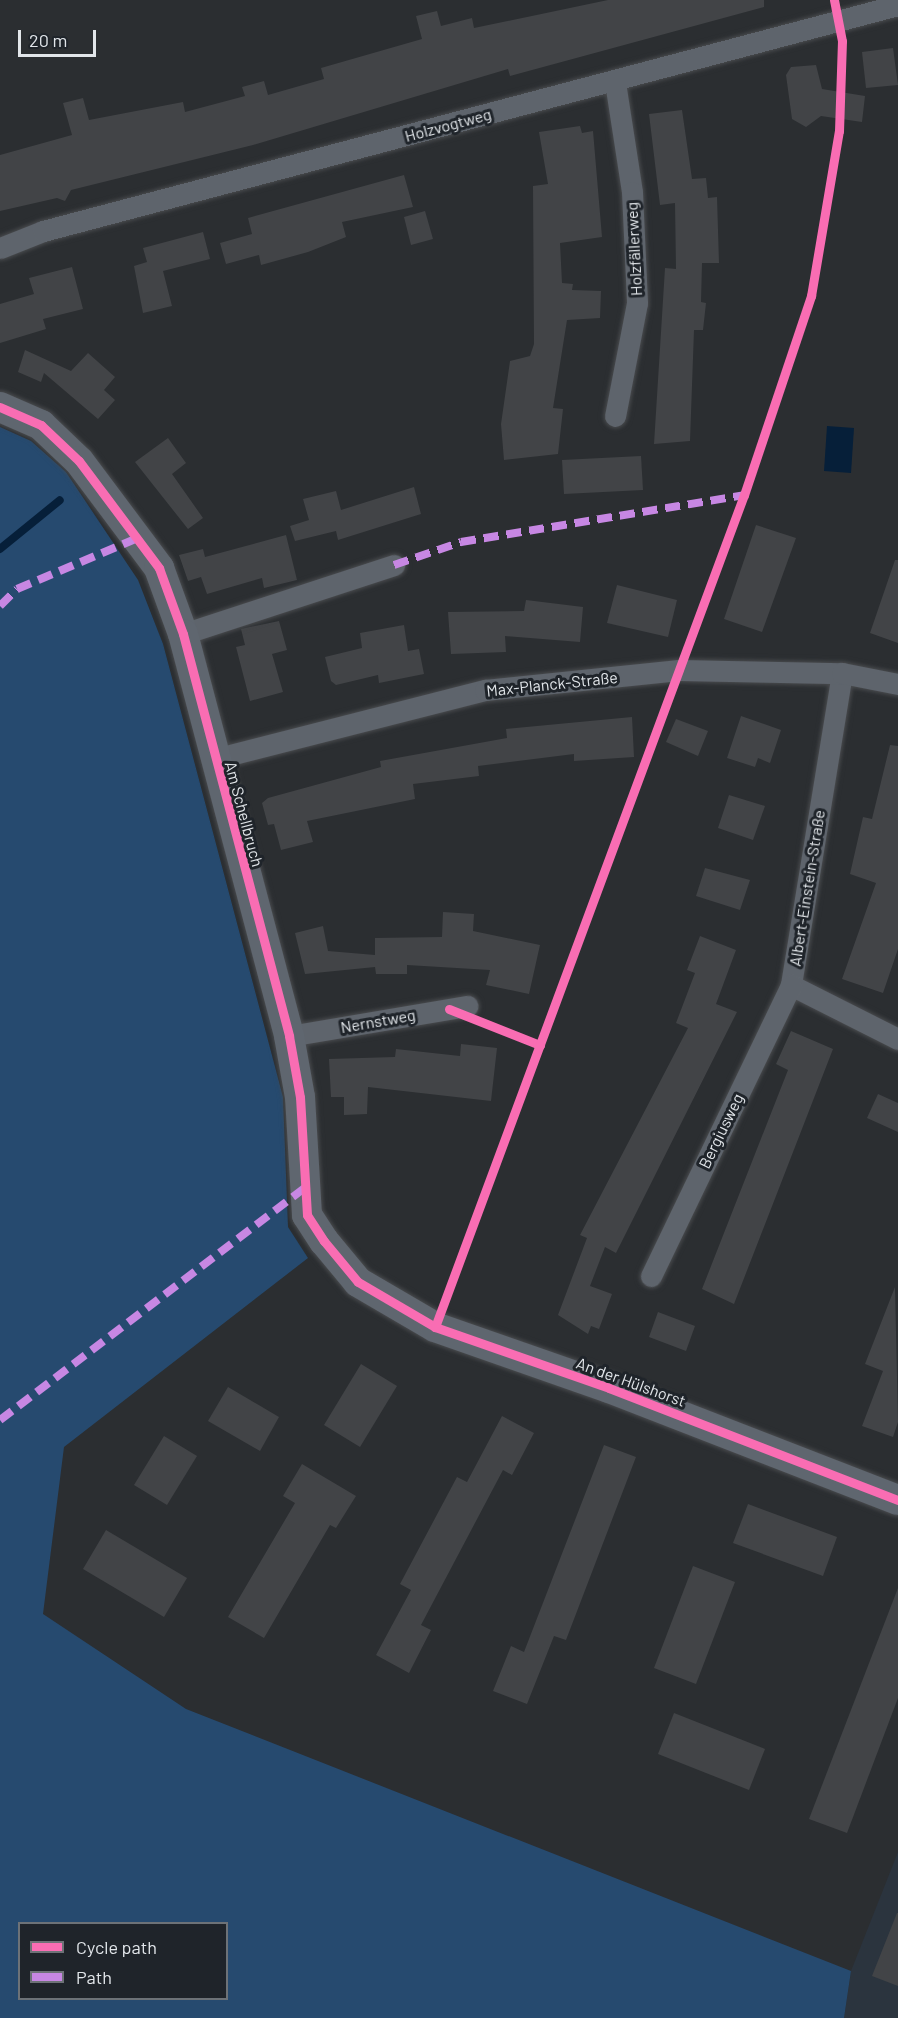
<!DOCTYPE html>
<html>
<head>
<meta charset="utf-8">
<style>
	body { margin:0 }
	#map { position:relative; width:898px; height:2018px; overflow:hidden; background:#2b2e31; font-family:Barlow,sans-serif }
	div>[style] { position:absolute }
	.built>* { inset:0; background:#2b343e }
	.green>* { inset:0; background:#264a6f }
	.water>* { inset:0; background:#061f39 }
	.stream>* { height:8px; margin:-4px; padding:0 4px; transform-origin:4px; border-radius:4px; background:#061f39 }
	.building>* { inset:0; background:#424447 }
	.roads { filter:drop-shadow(0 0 2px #494b4e) drop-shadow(0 0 2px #494b4e) }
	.street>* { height:21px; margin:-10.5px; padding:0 10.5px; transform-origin:10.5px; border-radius:10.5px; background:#5e646c }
	.secondary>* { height:30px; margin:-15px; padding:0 15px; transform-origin:15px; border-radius:15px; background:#5f666f }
	.quiet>* { height:8px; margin-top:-4px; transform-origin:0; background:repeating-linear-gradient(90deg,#c787e3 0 15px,transparent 0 23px) }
	.cycleway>* { height:9px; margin:-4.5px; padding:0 4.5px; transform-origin:4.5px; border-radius:4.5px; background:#f96db3 }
	span { translate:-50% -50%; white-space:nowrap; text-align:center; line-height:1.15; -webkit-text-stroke:6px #1f242a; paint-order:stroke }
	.street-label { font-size:16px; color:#e2e6ea }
	.legend { position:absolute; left:18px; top:1922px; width:210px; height:78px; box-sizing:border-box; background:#1f242a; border:2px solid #6d7277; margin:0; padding:8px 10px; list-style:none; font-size:18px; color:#e2e6ea }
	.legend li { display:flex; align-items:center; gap:12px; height:30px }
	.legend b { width:30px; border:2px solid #6d7277 }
	.scale { position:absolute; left:18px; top:30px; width:78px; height:27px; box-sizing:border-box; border:3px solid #e2e6ea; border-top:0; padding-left:8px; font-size:18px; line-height:21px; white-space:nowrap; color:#e2e6ea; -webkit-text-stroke:4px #1f242a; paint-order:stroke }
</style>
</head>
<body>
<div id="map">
	<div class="built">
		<div style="clip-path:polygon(898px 1852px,898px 2018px,844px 2018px,851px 1971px)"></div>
	</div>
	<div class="green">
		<div style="clip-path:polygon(evenodd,0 427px,31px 441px,66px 472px,138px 580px,163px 644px,283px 1097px,288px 1227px,308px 1258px,64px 1447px,43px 1614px,186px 1709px,851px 1971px,844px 2018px,0 2018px,0 427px,20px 1924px,226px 1924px,226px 1998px,20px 1998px,20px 1924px)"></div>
	</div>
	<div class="water">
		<div style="clip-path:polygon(827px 426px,854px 428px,851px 473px,824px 471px)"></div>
	</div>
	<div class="stream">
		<div style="left:0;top:549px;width:77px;rotate:-39.2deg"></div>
	</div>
	<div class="building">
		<div style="clip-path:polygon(608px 0,764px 0,764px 7px,510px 76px,508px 69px,253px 145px,71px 190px,65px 201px,57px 198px,0 211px,0 155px,72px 135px,63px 103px,83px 98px,89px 120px,183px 102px,185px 112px,245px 96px,242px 87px,264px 81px,268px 95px,324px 79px,321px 68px,422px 39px,416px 16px,437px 11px,441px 26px,472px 18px,474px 28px)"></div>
		<div style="clip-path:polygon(893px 48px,898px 85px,866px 88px,862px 52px)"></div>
		<div style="clip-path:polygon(816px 65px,822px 89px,865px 96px,862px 122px,821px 116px,806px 127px,792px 119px,786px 75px,791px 67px)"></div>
		<div style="clip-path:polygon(682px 110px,692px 179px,706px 178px,708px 198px,717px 197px,719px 263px,702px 263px,701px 302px,706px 303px,703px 330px,694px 330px,690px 441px,654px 444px,665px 268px,676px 269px,675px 203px,660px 205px,649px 114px)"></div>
		<div style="clip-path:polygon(580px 126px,582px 133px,593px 131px,602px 237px,560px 243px,562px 283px,573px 284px,572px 290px,601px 291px,600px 318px,567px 320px,553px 408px,563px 409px,558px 454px,504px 460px,501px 424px,510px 361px,530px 356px,534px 344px,533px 186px,548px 184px,539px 132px)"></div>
		<div style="clip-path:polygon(404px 175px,413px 207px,342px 222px,346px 237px,308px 252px,261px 265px,259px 255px,226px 264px,220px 243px,252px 234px,248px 218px)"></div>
		<div style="clip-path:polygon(425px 211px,433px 239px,411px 245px,404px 217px)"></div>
		<div style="clip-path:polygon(203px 232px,210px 259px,163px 271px,172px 306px,143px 313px,134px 266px,147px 262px,143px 248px)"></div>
		<div style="clip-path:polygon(72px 267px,83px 309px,43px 319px,46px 329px,0 343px,0 304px,34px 294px,29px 278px)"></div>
		<div style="clip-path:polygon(25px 350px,71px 371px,88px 353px,115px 377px,104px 390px,115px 400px,98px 419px,44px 373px,41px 382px,18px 372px)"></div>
		<div style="clip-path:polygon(168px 438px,186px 463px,172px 474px,203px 518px,188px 529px,135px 462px)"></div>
		<div style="clip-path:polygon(641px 456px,643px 490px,564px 494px,562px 460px)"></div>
		<div style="clip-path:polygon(414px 487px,421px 514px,338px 540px,336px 531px,295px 541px,290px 526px,309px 520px,303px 499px,336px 491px,341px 510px)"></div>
		<div style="clip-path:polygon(756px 525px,796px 538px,762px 632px,724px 619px)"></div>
		<div style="clip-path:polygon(286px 535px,297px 580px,264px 588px,262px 578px,207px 594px,201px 577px,188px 581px,179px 555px,203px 549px,205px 557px)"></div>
		<div style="clip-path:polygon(895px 560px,898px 560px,898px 643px,870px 633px)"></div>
		<div style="clip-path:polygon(617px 585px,677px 600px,668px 637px,607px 623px)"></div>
		<div style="clip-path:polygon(526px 600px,583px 607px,580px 642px,505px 636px,506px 652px,451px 654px,448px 612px,524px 611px)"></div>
		<div style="clip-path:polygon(279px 621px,287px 650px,272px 654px,283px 692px,250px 701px,236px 647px,245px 645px,241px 629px)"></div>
		<div style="clip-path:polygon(404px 625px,408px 651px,419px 649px,424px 674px,379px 683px,378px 675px,336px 685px,331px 681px,325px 657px,362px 648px,360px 633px)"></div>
		<div style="clip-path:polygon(741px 716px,781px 730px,770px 763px,758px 758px,755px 767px,727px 758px)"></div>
		<div style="clip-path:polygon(632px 717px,634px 757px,574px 761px,574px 754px,478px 766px,479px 776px,413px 784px,415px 799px,307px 821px,313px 842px,281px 850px,274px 824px,268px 825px,262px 803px,268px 798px,381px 767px,380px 761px,507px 738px,506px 729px)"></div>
		<div style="clip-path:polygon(676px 719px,708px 731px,698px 756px,666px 742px)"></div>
		<div style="clip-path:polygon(890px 745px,898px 746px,898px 949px,883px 993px,842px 979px,876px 883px,850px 874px,863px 817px,872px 819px)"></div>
		<div style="clip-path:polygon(729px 795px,765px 806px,753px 840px,718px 828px)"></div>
		<div style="clip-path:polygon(705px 868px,750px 880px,740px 910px,696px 896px)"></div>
		<div style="clip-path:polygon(443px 912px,474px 914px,473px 931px,540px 945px,529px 994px,486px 985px,490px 970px,407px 965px,407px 974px,376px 974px,375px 967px,305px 974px,295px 933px,323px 926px,328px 951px,375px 955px,375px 938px,442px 937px)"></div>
		<div style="clip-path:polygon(700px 936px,736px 950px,716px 1004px,737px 1012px,616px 1253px,605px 1247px,590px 1286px,612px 1294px,599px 1329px,591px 1326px,588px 1334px,558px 1315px,587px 1238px,580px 1235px,688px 1028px,676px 1023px,695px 973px,687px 970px)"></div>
		<div style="clip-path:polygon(791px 1031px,833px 1049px,734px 1304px,702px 1289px,788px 1070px,776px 1064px)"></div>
		<div style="clip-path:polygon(461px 1044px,497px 1048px,491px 1101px,368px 1087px,367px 1114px,344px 1115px,344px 1097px,331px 1097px,329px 1059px,395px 1057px,396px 1049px,460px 1056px)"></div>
		<div style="clip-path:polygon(878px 1094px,898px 1103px,898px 1132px,867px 1118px)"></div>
		<div style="clip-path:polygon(895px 1287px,898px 1422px,893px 1437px,862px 1426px,883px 1371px,865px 1364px)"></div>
		<div style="clip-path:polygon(658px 1312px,695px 1326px,686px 1351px,649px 1337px)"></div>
		<div style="clip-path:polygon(361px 1364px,397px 1386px,360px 1447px,324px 1425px)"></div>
		<div style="clip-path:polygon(228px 1387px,279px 1417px,260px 1451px,208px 1421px)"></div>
		<div style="clip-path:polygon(502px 1416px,534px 1433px,512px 1475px,503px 1470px,421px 1625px,431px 1630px,409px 1673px,376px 1655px,411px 1590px,400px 1584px,457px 1477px,467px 1482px)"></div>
		<div style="clip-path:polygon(164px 1436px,197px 1456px,167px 1505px,134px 1485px)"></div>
		<div style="clip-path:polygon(604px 1445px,636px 1457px,566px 1640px,554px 1636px,527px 1704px,493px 1691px,511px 1646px,524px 1652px)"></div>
		<div style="clip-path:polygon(302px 1464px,356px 1496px,336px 1528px,330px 1525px,264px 1638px,228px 1617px,295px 1503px,283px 1496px)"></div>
		<div style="clip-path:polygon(748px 1504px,837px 1537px,823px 1576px,733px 1543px)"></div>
		<div style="clip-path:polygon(106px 1530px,187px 1578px,164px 1617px,83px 1569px)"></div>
		<div style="clip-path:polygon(693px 1566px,735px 1582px,696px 1684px,654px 1668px)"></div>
		<div style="clip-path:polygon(898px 1588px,898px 1698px,847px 1833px,809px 1819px)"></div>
		<div style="clip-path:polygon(674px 1713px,765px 1749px,749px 1790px,658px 1754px)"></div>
		<div style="clip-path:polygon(897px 1913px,898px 1913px,898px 1986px,872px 1976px)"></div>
	</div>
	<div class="roads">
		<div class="street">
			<div style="left:615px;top:82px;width:111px;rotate:81.2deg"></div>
			<div style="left:632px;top:192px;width:111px;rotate:87.4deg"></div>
			<div style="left:637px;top:303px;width:115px;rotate:101deg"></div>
			<div style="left:0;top:248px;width:46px;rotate:-21.6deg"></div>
			<div style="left:43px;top:231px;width:884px;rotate:-14.81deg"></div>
			<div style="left:183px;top:634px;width:222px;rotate:-18.1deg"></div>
			<div style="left:842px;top:673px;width:316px;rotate:99.3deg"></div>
			<div style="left:791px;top:985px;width:120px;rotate:26.8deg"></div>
			<div style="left:214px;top:759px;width:280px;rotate:-14.3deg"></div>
			<div style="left:485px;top:690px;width:195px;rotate:-5.9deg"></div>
			<div style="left:679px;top:670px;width:163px;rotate:1.1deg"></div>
			<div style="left:842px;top:673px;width:57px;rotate:11.1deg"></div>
			<div style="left:289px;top:1036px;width:181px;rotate:-9.6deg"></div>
			<div style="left:651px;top:1276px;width:323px;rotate:-64.3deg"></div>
		</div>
		<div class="secondary">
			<div style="left:0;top:407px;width:45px;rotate:23.7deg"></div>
			<div style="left:41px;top:425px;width:52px;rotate:43.5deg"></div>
			<div style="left:79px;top:461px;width:134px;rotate:53.2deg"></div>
			<div style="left:159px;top:568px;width:70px;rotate:70deg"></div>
			<div style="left:183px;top:634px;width:416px;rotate:75.2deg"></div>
			<div style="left:289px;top:1036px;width:62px;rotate:79.8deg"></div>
			<div style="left:300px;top:1097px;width:118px;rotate:86.6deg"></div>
			<div style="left:307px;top:1215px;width:31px;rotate:57deg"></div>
			<div style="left:324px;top:1241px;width:53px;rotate:50.3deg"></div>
			<div style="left:358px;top:1282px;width:89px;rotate:30.3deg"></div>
			<div style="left:435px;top:1327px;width:184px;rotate:19.3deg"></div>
			<div style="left:609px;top:1388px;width:310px;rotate:21.2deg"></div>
		</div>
	</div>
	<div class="quiet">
		<div style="left:394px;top:565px;width:71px;rotate:-18.9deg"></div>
		<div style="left:461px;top:542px;width:287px;rotate:-9.4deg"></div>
		<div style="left:0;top:606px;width:24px;rotate:-45deg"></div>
		<div style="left:17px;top:589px;width:131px;rotate:-22.9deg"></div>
		<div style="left:0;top:1420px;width:383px;rotate:-37.3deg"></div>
	</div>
	<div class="cycleway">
		<div style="left:0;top:407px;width:45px;rotate:23.7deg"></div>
		<div style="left:41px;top:425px;width:52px;rotate:43.5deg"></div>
		<div style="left:79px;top:461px;width:134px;rotate:53.2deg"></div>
		<div style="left:159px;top:568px;width:70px;rotate:70deg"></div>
		<div style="left:183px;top:634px;width:416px;rotate:75.2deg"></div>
		<div style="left:289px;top:1036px;width:62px;rotate:79.8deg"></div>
		<div style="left:300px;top:1097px;width:118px;rotate:86.6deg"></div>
		<div style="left:307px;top:1215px;width:31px;rotate:57deg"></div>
		<div style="left:324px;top:1241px;width:53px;rotate:50.3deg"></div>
		<div style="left:358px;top:1282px;width:89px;rotate:30.3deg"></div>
		<div style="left:435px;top:1327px;width:184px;rotate:19.3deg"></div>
		<div style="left:609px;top:1388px;width:310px;rotate:21.2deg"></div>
		<div style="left:449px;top:1009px;width:98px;rotate:21.6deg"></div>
		<div style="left:435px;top:1327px;width:888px;rotate:-69.63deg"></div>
		<div style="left:744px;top:495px;width:210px;rotate:-71.4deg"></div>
		<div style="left:811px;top:296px;width:167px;rotate:-80.4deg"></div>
		<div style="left:839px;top:131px;width:90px;rotate:-88.1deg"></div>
		<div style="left:842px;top:41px;width:42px;rotate:-101deg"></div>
	</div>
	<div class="street-label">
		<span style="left:448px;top:125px;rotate:-15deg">Holzvogtweg</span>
		<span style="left:634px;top:249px;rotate:-93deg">Holzfällerweg</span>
		<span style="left:552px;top:684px;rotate:-6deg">Max-Planck-Straße</span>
		<span style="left:244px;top:814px;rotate:75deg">Am Schellbruch</span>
		<span style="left:807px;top:888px;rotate:-81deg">Albert-Einstein-Straße</span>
		<span style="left:378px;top:1021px;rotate:-10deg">Nernstweg</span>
		<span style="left:721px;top:1131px;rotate:-64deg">Bergiusweg</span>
		<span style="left:631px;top:1382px;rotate:20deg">An der Hülshorst</span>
	</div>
	<ul class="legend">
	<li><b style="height:8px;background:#f96db3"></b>Cycle path</li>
	<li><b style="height:8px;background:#c787e3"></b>Path</li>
	</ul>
	<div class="scale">20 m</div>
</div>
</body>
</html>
